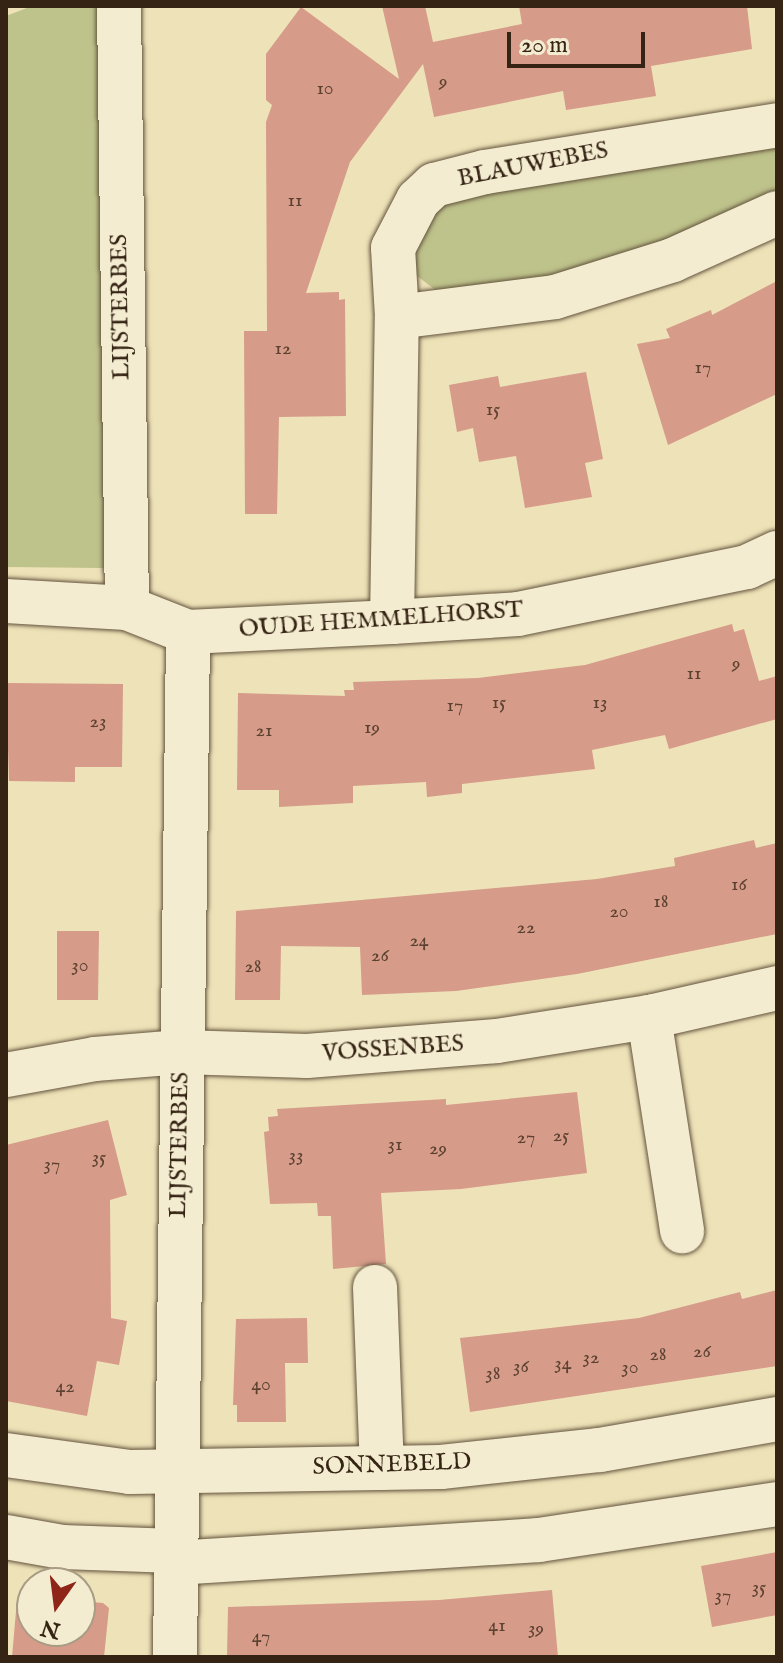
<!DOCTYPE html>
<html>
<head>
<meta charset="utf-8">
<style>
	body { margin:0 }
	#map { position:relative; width:783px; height:1663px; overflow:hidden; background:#eee2b8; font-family:"IM FELL English",serif }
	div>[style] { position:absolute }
	.green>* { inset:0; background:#bec28b }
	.building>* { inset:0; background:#d69b89 }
	.roads { filter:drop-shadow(0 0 2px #63543d) drop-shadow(0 0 2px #63543d) }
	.minor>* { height:44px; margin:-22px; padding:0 22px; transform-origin:22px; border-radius:22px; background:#f4ecd1 }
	span { translate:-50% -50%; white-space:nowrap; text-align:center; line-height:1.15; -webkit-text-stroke:6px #f4ecd1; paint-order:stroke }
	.number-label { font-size:20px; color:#5d4231 }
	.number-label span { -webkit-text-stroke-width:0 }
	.street-label { font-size:24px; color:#352414 }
	.frame { position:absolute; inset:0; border:8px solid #352414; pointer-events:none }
	.north { position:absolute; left:16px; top:1567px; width:80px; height:80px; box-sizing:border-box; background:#f4ecd1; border:2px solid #a89c85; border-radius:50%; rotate:194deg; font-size:22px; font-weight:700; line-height:32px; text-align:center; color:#352414 }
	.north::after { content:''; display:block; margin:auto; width:28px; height:36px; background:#8f2418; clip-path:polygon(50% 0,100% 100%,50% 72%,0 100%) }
	.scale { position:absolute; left:507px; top:32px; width:138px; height:36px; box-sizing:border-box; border:4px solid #352414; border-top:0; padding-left:10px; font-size:24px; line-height:28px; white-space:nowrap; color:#352414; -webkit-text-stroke:6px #f4ecd1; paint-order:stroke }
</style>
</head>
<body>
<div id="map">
	<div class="green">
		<div style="clip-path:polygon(32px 6px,102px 6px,105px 15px,104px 568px,6px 567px,6px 16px)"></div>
		<div style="clip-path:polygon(777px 137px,777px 199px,593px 274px,437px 291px,413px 273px,410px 243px,438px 199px)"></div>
	</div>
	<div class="building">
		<div style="clip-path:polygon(382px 6px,425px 6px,433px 42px,522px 24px,519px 6px,747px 6px,752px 49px,651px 66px,656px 96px,566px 110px,563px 91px,434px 117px,423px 64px,350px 162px,306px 293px,339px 292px,339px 300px,345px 299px,346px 416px,279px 417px,277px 514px,245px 514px,244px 331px,267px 331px,266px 122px,272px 105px,266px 100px,266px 54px,301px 7px,399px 79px)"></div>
		<div style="clip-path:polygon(777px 281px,777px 394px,668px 445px,637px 344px,670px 338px,666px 329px,711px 310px,712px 315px)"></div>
		<div style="clip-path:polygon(586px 372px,603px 459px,585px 463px,592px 497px,525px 508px,516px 456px,479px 462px,473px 428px,457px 432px,449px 385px,498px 376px,500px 387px)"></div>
		<div style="clip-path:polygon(732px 624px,734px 632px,744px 629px,759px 681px,777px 676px,777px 719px,669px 749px,665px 735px,592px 750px,595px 769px,462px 784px,462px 793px,427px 797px,426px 782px,353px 786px,353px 803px,279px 807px,279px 790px,237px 790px,238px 693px,345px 696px,344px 690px,354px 690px,353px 682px,478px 678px,585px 665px)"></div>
		<div style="clip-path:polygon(6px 683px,123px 684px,122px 767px,75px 767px,75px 782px,9px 781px)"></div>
		<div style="clip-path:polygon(754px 840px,756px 848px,777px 843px,777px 934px,577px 974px,456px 991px,362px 995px,360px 947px,281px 946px,280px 1000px,235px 1000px,236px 911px,597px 879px,675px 866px,674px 858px)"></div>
		<div style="clip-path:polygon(57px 931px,99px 931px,98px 1000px,57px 1000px)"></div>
		<div style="clip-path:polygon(577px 1092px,587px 1173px,461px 1189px,381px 1193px,386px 1264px,333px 1269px,331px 1216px,318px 1216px,317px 1203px,270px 1204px,264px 1132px,269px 1131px,268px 1117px,278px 1116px,277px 1109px,446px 1099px,446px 1105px)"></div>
		<div style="clip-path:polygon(108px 1120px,127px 1195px,110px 1200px,111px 1318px,127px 1321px,119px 1365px,97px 1361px,87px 1416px,6px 1401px,6px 1145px)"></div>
		<div style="clip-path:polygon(777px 1290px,777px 1366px,470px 1412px,460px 1338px,639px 1318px,740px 1292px,742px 1299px)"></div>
		<div style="clip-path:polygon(307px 1318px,308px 1363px,285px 1363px,286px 1422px,237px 1422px,237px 1405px,233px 1405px,236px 1319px)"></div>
		<div style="clip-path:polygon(777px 1552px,777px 1615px,712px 1627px,701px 1566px)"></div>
		<div style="clip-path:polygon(552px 1590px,558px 1657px,227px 1657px,228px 1607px,439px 1600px)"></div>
		<div style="clip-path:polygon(22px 1596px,32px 1597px,32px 1631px,80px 1631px,80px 1601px,103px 1603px,109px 1608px,104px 1657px,12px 1657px,17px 1600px)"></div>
	</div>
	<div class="roads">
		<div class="minor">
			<div style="left:119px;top:6px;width:602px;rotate:89.24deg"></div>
			<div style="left:397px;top:317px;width:159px;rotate:-7.2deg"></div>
			<div style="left:555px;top:297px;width:124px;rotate:-17.4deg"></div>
			<div style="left:673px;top:260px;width:114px;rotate:-24.3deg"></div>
			<div style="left:6px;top:601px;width:121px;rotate:3.3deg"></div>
			<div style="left:127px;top:608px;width:66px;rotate:21.5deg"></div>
			<div style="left:188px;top:632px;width:204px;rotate:-2.8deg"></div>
			<div style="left:392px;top:622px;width:126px;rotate:-3.6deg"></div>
			<div style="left:518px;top:614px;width:234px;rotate:-11.6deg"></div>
			<div style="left:747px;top:567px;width:33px;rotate:-25deg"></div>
			<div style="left:392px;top:622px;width:305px;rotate:-89.1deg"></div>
			<div style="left:397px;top:317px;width:69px;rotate:-93.3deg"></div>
			<div style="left:393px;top:248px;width:54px;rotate:-62.5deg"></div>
			<div style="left:418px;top:200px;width:22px;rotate:-43deg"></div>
			<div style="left:434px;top:185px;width:53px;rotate:-14.3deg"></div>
			<div style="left:485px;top:172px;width:296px;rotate:-9.1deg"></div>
			<div style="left:649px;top:1017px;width:217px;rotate:81.2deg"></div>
			<div style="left:6px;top:1075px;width:90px;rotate:-10.2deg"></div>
			<div style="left:95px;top:1059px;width:86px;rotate:-4.7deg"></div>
			<div style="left:181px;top:1052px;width:126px;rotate:1.8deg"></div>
			<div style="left:307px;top:1056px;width:191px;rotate:-4.5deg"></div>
			<div style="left:497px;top:1041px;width:159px;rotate:-9deg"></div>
			<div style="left:654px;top:1016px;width:126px;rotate:-12.8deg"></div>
			<div style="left:375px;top:1287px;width:181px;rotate:87.8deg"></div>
			<div style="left:6px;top:1455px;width:125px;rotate:7.8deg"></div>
			<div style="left:130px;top:1472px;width:311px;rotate:-0.9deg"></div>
			<div style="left:441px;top:1467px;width:160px;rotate:-6.1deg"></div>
			<div style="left:600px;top:1450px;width:180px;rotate:-9.9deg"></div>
			<div style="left:6px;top:1537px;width:57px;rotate:10.1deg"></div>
			<div style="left:62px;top:1547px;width:113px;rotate:2deg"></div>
			<div style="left:175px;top:1563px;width:365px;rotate:-3.6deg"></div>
			<div style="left:539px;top:1540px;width:241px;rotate:-8.6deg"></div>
			<div style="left:175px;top:1657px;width:1025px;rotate:-89.27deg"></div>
		</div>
	</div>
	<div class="number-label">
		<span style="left:443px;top:81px">9</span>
		<span style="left:325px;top:88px">10</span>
		<span style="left:295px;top:200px">11</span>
		<span style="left:283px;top:348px">12</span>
		<span style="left:703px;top:367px">17</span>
		<span style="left:493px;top:409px">15</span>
		<span style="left:736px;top:663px">9</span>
		<span style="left:694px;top:673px">11</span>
		<span style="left:499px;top:702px">15</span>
		<span style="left:600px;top:702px">13</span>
		<span style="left:455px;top:705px">17</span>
		<span style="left:98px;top:721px">23</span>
		<span style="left:372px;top:727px">19</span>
		<span style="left:264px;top:730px">21</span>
		<span style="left:739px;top:884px">16</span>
		<span style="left:661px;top:901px">18</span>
		<span style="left:619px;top:911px">20</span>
		<span style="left:526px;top:927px">22</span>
		<span style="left:419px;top:940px">24</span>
		<span style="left:380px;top:955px">26</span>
		<span style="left:80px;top:965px">30</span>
		<span style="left:253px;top:966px">28</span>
		<span style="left:561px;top:1135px">25</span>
		<span style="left:526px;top:1137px">27</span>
		<span style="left:395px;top:1144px">31</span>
		<span style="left:438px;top:1148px">29</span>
		<span style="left:296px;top:1155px">33</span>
		<span style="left:99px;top:1157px">35</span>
		<span style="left:52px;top:1164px">37</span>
		<span style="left:702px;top:1351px">26</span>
		<span style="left:658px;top:1354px">28</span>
		<span style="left:591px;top:1357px">32</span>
		<span style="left:563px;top:1363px">34</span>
		<span style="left:521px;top:1366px">36</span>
		<span style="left:630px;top:1367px">30</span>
		<span style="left:493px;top:1373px">38</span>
		<span style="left:261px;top:1384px">40</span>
		<span style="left:65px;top:1386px">42</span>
		<span style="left:759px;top:1587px">35</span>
		<span style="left:723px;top:1595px">37</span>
		<span style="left:497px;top:1625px">41</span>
		<span style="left:536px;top:1628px">39</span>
		<span style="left:261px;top:1636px">47</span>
	</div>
	<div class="street-label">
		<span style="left:533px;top:165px;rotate:-11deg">BLAUWEBES</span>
		<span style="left:121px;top:307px;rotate:-91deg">LIJSTERBES</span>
		<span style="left:381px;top:620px;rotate:-4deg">OUDE HEMMELHORST</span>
		<span style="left:393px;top:1049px;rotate:-4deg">VOSSENBES</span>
		<span style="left:180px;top:1145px;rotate:-89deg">LIJSTERBES</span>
		<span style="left:392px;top:1465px;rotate:-2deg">SONNEBELD</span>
	</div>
	<div class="frame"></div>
	<div class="north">N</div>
	<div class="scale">20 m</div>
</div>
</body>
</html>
